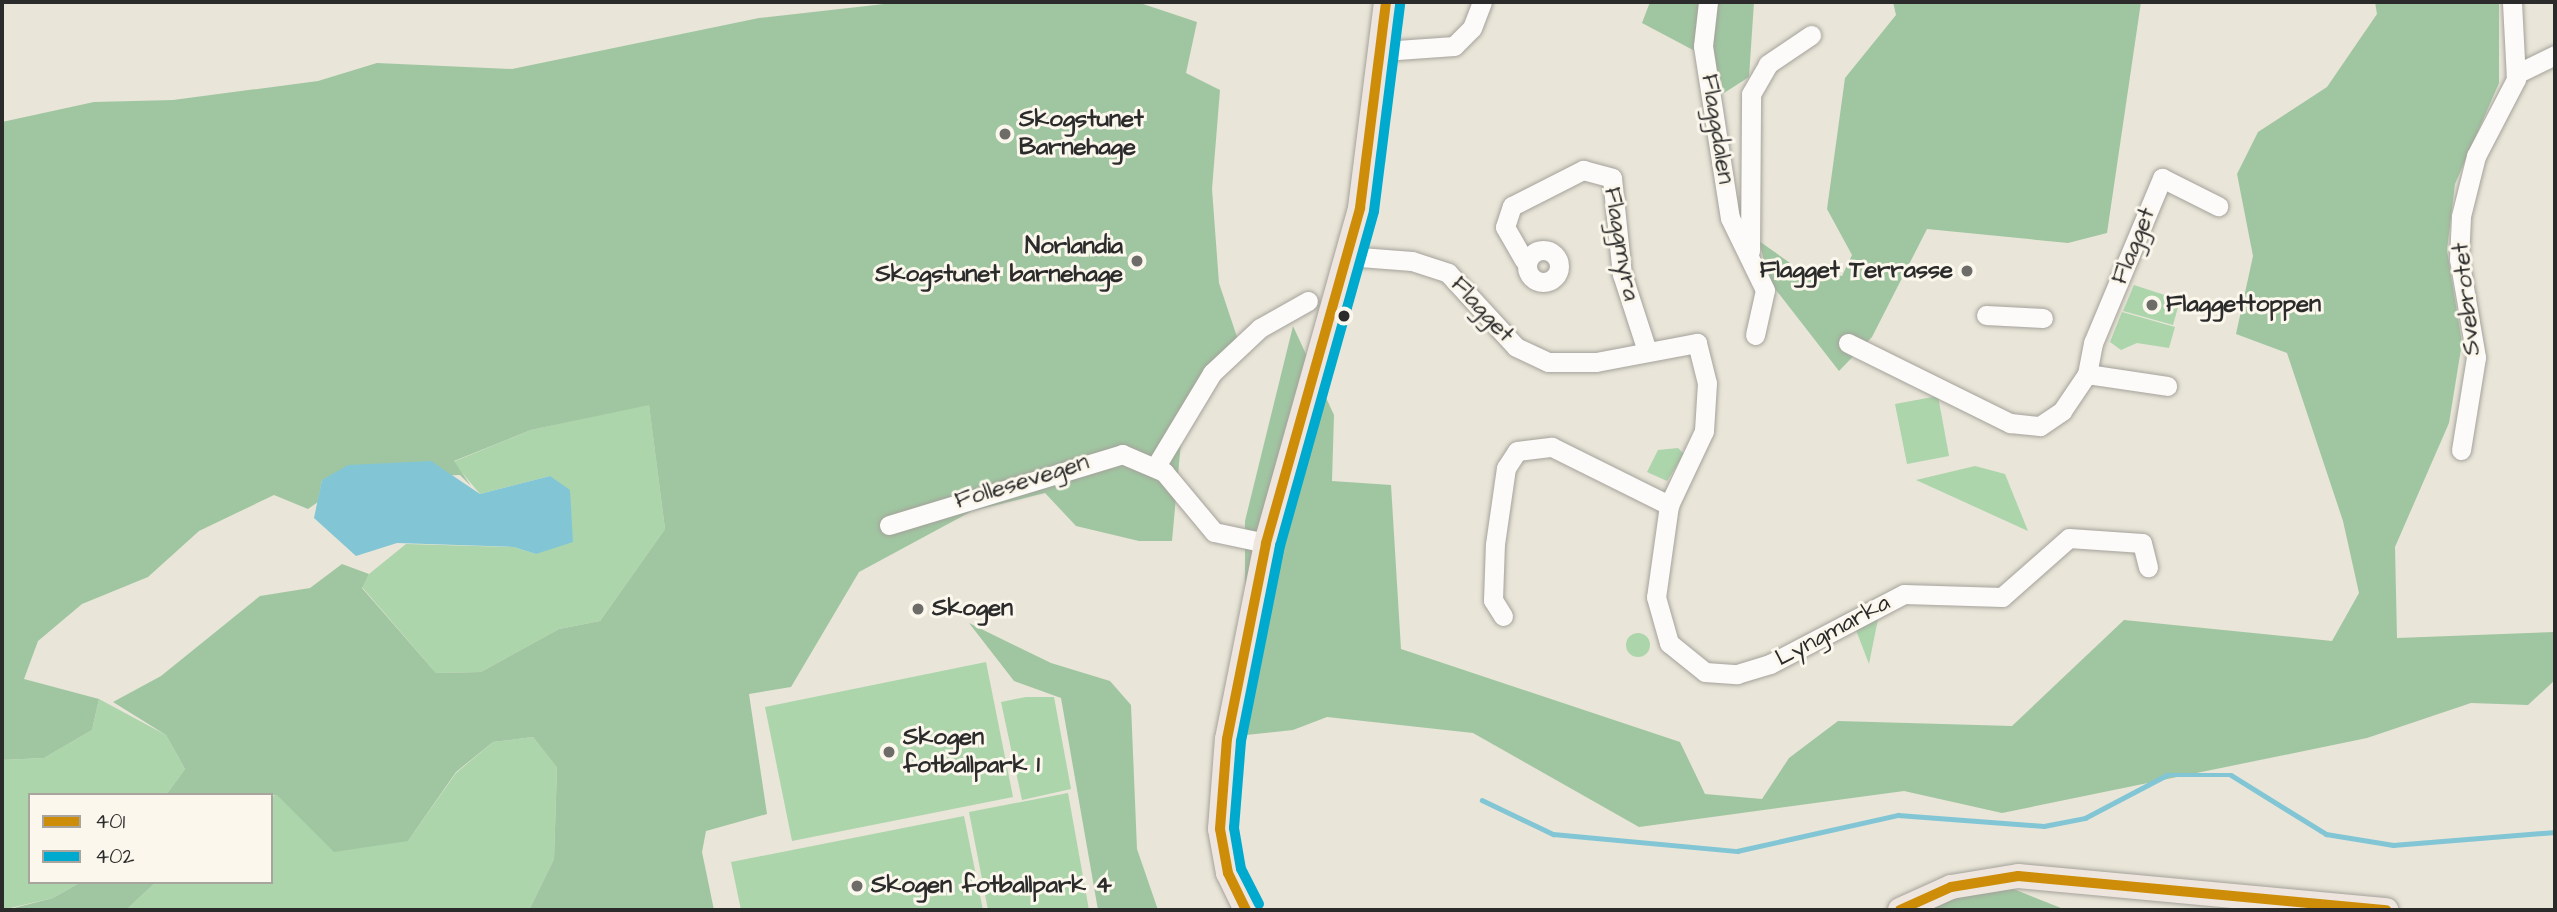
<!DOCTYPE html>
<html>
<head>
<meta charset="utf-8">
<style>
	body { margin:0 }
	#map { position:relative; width:2557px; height:912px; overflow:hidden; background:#e9e5d8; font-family:"Architects Daughter",sans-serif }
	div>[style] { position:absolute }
	.green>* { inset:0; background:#acd5ab }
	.round { border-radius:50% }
	.forest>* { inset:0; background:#a0c6a1 }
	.water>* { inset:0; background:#82c6d5 }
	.stream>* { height:4.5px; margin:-2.25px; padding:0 2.25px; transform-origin:2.25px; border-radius:2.25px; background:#82c6d5 }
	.roads { filter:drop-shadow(0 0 2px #a4a29b) drop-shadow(0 0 2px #a4a29b) }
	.minor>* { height:19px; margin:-9.5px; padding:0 9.5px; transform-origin:9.5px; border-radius:9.5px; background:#fcfbf9 }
	.minor>.ring { margin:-9.5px; padding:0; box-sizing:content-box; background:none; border:19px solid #fcfbf9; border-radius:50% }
	.major>* { height:24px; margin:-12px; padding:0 12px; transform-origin:12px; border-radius:12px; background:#eee6de }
	.bus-1>* { height:10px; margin:-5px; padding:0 5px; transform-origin:5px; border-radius:5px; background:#ce8d09 }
	.bus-2>* { height:10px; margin:-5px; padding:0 5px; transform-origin:5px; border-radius:5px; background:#00a9ce }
	.dots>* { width:19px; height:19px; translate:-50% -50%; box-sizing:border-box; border:4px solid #fbf7ec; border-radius:50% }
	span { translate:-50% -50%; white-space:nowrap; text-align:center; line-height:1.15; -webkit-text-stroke:6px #fbf7ec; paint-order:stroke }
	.poi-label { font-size:24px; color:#2b2b2b; font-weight:700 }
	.left { translate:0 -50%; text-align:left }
	.right { translate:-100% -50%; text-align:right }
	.street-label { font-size:24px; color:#2b2b2b }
	.frame { position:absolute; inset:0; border:4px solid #2b2b2b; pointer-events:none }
	.legend { position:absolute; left:28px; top:793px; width:245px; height:91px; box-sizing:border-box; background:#fbf7ec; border:2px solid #a8a59f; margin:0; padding:9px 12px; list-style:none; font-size:21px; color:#2b2b2b }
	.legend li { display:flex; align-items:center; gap:14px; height:35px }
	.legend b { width:35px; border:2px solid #a8a59f }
</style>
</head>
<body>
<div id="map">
	<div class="green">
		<div style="clip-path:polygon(2134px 285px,2180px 300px,2173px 325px,2123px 311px)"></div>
		<div style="clip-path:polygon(2122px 312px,2175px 327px,2169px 348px,2137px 343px,2121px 350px,2110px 342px)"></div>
		<div style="clip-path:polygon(1938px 396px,1949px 456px,1907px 464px,1895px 404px)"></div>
		<div style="clip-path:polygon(649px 404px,665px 529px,600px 621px,559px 629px,481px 672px,436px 673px,362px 587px,369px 574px,406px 544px,514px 547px,536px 554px,550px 476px,480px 494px,453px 462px,531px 430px)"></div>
		<div style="clip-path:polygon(1678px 448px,1684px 454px,1667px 481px,1647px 472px,1658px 450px)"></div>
		<div style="clip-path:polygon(1975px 466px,2005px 474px,2028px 531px,1916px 480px)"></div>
		<div style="clip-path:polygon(1878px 619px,1869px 664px,1856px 630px)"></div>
		<div class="round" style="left:1626px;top:633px;width:24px;height:24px"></div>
		<div style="clip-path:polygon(986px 662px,1013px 797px,792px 841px,765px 707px)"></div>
		<div style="clip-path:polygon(1026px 697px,1054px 697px,1071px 789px,1022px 800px,1001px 702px)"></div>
		<div style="clip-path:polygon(99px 699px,166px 735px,185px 769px,166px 795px,30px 795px,30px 882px,81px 882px,53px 898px,2px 910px,2px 760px,44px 758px,92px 730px)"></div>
		<div style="clip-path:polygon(533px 737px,557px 766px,554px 859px,529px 910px,126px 910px,156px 882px,271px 882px,271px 797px,277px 794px,408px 841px,456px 773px,493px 742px)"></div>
		<div style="clip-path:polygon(1068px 793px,1089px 910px,988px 910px,969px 812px)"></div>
		<div style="clip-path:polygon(964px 816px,983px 910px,741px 910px,731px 862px)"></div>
	</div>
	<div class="forest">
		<div style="clip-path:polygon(902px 2px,1137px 2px,1197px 22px,1186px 73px,1220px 90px,1212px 189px,1219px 283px,1240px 346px,1181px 442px,1172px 541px,1139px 541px,1076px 526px,1045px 493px,972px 511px,859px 572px,791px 687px,749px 694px,767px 814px,706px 831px,702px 852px,714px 910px,529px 910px,554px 859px,557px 767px,533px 737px,493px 742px,456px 772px,408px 841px,334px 852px,277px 795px,166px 795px,185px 769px,166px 735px,113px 702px,161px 676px,260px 596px,310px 588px,342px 564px,369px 574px,362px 588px,436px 673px,481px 672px,559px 629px,600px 621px,665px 529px,649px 405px,531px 430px,454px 461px,471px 486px,460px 475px,322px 480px,318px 502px,308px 509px,274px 495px,199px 531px,148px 577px,82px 604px,38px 641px,24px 679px,99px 699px,92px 730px,44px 758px,2px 760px,2px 122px,94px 102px,173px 100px,318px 81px,377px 63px,512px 69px,759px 18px)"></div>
		<div style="clip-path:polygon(1650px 2px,1754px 2px,1749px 77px,1713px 100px,1710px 59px,1642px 23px)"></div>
		<div style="clip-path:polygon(1893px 2px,2141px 2px,2107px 233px,2068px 243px,1927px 229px,1872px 337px,1839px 371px,1769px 281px,1759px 241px,1800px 270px,1842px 276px,1852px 255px,1827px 209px,1845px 78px,1896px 15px)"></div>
		<div style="clip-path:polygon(2375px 2px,2499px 2px,2499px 83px,2455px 184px,2447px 250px,2462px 343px,2449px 423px,2395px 547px,2397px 638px,2555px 632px,2555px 680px,2528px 705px,2471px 703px,2367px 738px,2002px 813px,1904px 791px,1639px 827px,1473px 733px,1327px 717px,1293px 730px,1218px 738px,1245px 677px,1245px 521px,1293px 326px,1334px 415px,1332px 481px,1391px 485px,1401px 649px,1680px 742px,1705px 794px,1762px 799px,1789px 758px,1838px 721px,2012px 726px,2124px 620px,2332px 641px,2359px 593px,2343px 521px,2287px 353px,2236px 334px,2253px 256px,2237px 174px,2258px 132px,2327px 87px,2377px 14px)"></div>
		<div style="clip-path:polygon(969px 623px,1051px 663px,1110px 681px,1131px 705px,1137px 849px,1158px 910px,1098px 910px,1061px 698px,1014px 681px)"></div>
		<div style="clip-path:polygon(81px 882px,156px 882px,126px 910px,6px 910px,53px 898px)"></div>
		<div style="clip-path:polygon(2011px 888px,2066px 910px,1888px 910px,1900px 903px)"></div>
	</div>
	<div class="water">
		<div style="clip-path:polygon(431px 461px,480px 494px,550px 476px,570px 490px,573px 542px,536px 554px,514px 547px,397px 543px,356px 556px,314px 518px,322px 480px,348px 465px)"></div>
	</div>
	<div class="stream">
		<div style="left:1482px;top:800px;width:79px;rotate:25.6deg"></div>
		<div style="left:1553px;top:834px;width:185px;rotate:5.3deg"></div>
		<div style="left:1737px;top:851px;width:165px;rotate:-12.6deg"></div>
		<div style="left:1898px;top:815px;width:146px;rotate:4.3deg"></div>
		<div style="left:2044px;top:826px;width:42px;rotate:-11deg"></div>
		<div style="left:2085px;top:818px;width:93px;rotate:-27.7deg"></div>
		<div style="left:2167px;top:775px;width:64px"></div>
		<div style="left:2231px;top:775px;width:112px;rotate:31.8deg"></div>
		<div style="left:2326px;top:834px;width:68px;rotate:9.3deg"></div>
		<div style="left:2393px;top:845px;width:163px;rotate:-4.6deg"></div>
	</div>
	<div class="roads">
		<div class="minor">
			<div style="left:1708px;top:2px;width:44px;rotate:96.5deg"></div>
			<div style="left:1703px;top:46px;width:174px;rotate:81.1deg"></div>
			<div style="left:1730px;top:218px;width:80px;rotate:64.1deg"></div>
			<div style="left:1765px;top:290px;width:46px;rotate:102.5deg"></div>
			<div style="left:1383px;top:51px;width:71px;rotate:-4deg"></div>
			<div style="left:1454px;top:46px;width:25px;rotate:-45deg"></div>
			<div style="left:1472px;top:28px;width:28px;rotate:-69deg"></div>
			<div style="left:2516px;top:74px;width:43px;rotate:-26deg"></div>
			<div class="ring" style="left:1527px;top:250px;width:13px;height:13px"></div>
			<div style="left:1750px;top:251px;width:157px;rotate:-89.6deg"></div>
			<div style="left:1751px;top:94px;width:34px;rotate:-60deg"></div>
			<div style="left:1768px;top:64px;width:52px;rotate:-34deg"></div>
			<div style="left:1347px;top:256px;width:65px;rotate:4.4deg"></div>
			<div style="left:1412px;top:261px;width:38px;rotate:18deg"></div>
			<div style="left:1448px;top:273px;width:100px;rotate:47.4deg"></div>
			<div style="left:1516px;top:347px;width:35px;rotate:25deg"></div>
			<div style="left:1548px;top:362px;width:48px"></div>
			<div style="left:1596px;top:362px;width:103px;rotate:-10.7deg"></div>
			<div style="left:1697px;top:343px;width:41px;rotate:76deg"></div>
			<div style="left:1707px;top:383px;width:48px;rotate:93.6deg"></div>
			<div style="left:1704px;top:431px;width:82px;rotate:115.3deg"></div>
			<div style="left:1669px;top:505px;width:93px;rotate:98deg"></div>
			<div style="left:1656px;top:597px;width:48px;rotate:74.2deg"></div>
			<div style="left:1669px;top:643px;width:46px;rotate:38.9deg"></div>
			<div style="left:1705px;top:672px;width:32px;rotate:4deg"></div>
			<div style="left:1737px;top:674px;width:34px;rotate:-17deg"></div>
			<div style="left:1770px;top:664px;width:151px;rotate:-27.6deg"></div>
			<div style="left:1904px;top:594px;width:98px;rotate:1.8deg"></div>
			<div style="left:2002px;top:597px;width:89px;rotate:-41.4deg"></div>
			<div style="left:2069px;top:538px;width:73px;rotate:3.9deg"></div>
			<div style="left:2142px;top:543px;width:25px;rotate:76deg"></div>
			<div style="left:1524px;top:260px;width:38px;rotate:-120deg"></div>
			<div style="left:1505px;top:227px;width:22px;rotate:-72deg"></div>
			<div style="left:1512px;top:206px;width:80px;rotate:-26.9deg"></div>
			<div style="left:1583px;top:170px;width:30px;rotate:15deg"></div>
			<div style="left:1612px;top:178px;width:97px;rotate:84.1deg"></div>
			<div style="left:1622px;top:274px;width:81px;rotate:72deg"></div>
			<div style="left:1986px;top:315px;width:57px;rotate:3deg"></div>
			<div style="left:1848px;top:343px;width:181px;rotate:26.3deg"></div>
			<div style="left:2010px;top:423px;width:30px;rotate:6deg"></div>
			<div style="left:2040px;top:426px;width:27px;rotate:-34deg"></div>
			<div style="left:2062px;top:411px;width:45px;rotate:-56deg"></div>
			<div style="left:2087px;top:374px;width:32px;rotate:-79deg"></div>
			<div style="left:2093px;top:343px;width:179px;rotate:-67.3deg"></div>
			<div style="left:2162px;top:178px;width:63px;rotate:26.6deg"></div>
			<div style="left:2087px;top:374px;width:81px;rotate:8.5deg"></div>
			<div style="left:2461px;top:450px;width:94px;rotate:-80.8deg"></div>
			<div style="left:2476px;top:357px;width:99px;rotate:-99.8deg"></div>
			<div style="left:2459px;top:259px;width:43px;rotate:-87.3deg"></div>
			<div style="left:2461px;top:216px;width:62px;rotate:-76deg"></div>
			<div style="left:2476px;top:156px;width:87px;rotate:-62.5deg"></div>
			<div style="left:2516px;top:79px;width:77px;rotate:-93deg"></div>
			<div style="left:1156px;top:466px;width:109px;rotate:-58.9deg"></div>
			<div style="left:1212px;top:373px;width:66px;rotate:-43.2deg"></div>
			<div style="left:1260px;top:328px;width:55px;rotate:-29.4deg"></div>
			<div style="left:889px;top:525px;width:244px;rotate:-16.9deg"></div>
			<div style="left:1122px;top:454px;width:46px;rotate:23.2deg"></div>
			<div style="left:1164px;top:472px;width:78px;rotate:50.2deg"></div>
			<div style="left:1214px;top:532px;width:53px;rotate:11.9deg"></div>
			<div style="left:1503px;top:616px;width:19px;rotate:-122deg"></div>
			<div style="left:1493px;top:600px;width:56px;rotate:-88deg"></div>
			<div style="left:1495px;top:544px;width:77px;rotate:-81.8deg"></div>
			<div style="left:1506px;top:468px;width:20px;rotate:-57deg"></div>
			<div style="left:1517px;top:451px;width:35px;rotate:-7deg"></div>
			<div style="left:1552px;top:447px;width:131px;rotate:26.4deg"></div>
		</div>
		<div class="major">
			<div style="left:1246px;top:910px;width:41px;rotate:-115.9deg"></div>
			<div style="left:1228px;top:873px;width:45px;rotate:-100.3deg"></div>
			<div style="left:1220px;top:829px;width:90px;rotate:-85.6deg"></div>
			<div style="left:1227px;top:739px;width:200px;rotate:-78.7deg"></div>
			<div style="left:1266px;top:543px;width:348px;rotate:-74.3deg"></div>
			<div style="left:1360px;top:208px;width:208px;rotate:-82.8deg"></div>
			<div style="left:1900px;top:910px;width:56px;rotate:-24.3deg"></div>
			<div style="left:1951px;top:887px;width:68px;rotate:-9.3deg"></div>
			<div style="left:2018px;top:876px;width:370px;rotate:5.3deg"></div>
		</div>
	</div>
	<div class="bus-1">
		<div style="left:1246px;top:910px;width:41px;rotate:-115.9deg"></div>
		<div style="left:1228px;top:873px;width:45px;rotate:-100.3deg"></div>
		<div style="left:1220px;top:829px;width:90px;rotate:-85.6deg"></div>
		<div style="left:1227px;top:739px;width:200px;rotate:-78.7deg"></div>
		<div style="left:1266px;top:543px;width:348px;rotate:-74.3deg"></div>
		<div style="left:1360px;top:208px;width:208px;rotate:-82.8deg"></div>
		<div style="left:1900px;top:910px;width:56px;rotate:-24.3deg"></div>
		<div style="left:1951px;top:887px;width:68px;rotate:-9.3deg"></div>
		<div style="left:2018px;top:876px;width:370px;rotate:5.3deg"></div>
	</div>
	<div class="bus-2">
		<div style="left:1259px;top:904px;width:39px;rotate:-117deg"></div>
		<div style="left:1241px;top:869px;width:42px;rotate:-99.7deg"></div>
		<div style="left:1234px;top:828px;width:87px;rotate:-85.4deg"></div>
		<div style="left:1241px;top:741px;width:199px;rotate:-78.7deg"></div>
		<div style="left:1280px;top:546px;width:348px;rotate:-74.3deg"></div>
		<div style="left:1374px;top:211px;width:209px;rotate:-82.8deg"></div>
	</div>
	<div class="dots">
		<div style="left:1005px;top:134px;background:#6e6c68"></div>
		<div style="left:1137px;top:261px;background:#6e6c68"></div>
		<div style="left:1967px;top:271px;background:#6e6c68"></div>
		<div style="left:2152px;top:305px;background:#6e6c68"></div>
		<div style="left:1344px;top:316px;background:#2b2b2b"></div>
		<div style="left:918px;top:609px;background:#6e6c68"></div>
		<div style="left:889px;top:752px;background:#6e6c68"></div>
		<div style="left:857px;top:886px;background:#6e6c68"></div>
	</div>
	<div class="poi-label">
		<span class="left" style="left:1019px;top:134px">Skogstunet<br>Barnehage</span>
		<span class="right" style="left:1123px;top:261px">Norlandia<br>Skogstunet barnehage</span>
		<span class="right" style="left:1953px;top:271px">Flagget Terrasse</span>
		<span class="left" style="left:2166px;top:305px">Flaggettoppen</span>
		<span class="left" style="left:932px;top:609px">Skogen</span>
		<span class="left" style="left:903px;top:752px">Skogen<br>fotballpark 1</span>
		<span class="left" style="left:871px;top:886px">Skogen fotballpark 4</span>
	</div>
	<div class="street-label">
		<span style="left:1717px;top:129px;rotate:81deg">Flaggdalen</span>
		<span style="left:1621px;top:244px;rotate:80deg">Flaggmyra</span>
		<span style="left:2134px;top:246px;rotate:-68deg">Flagget</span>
		<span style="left:2467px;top:299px;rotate:-96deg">Svebrotet</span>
		<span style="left:1482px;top:310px;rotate:47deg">Flagget</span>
		<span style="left:1022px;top:482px;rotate:-17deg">Follesevegen</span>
		<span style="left:1833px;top:631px;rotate:-28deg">Lyngmarka</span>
	</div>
	<div class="frame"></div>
	<ul class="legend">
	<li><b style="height:9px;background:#ce8d09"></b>401</li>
	<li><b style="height:9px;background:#00a9ce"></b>402</li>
	</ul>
</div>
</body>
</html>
